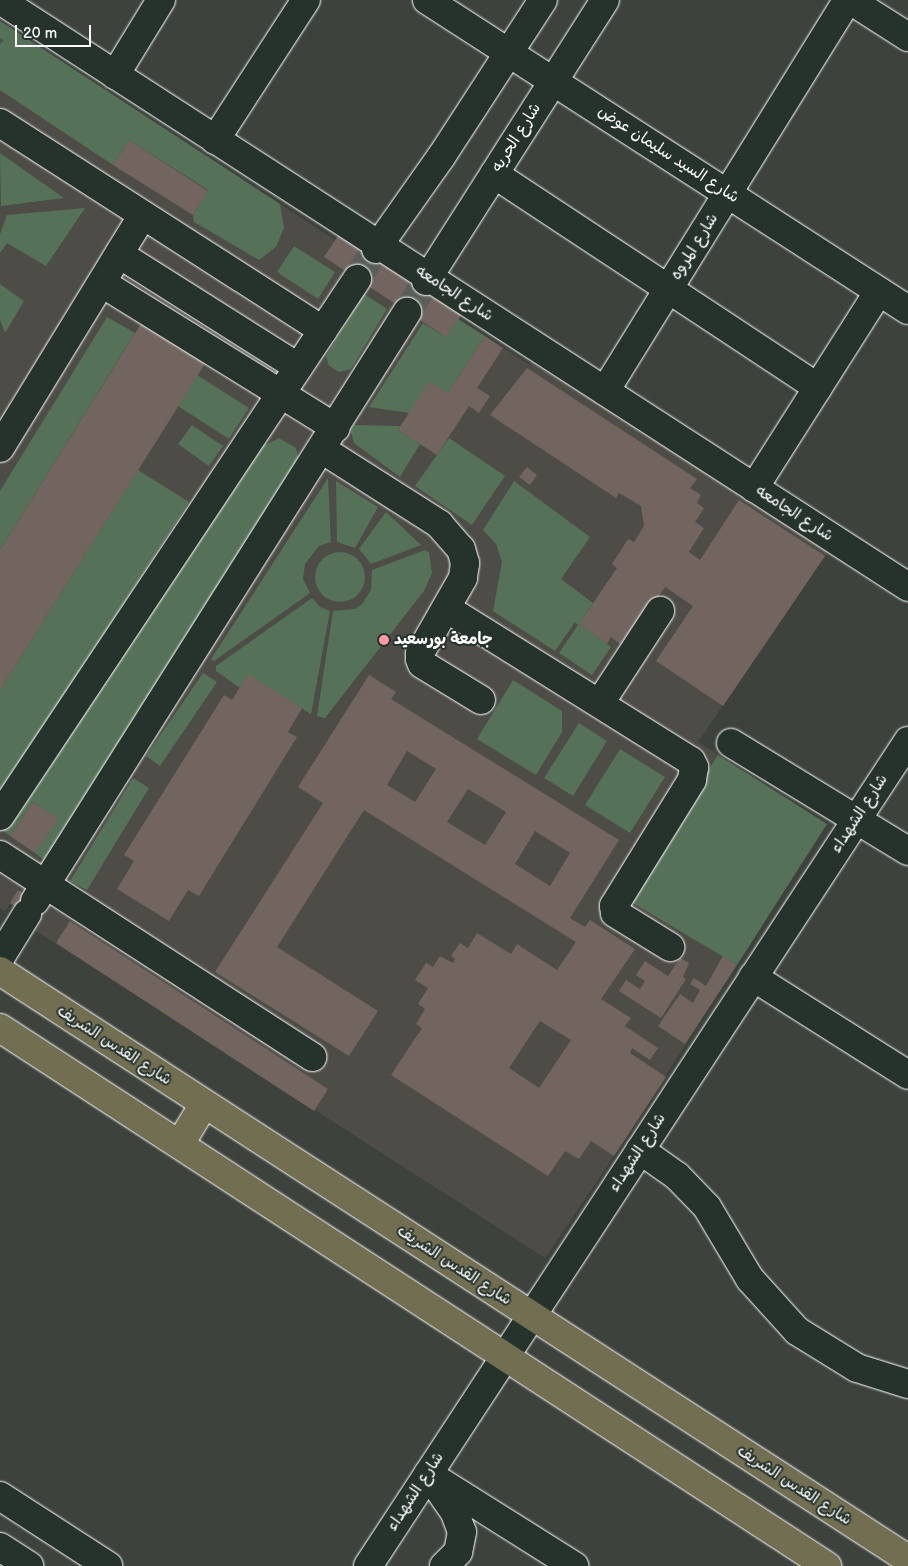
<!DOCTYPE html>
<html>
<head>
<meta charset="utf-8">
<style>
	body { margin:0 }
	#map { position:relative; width:908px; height:1566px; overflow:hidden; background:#3d423c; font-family:"Balsamiq Sans","Playpen Sans Arabic",sans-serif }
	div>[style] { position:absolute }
	.built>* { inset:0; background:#4d4c46 }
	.green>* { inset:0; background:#557158 }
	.round { border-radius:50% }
	.building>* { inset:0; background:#72655f }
	.minor-tunnel>* { height:28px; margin-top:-14px; transform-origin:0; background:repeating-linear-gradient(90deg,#5a5e59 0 28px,transparent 0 42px) }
	.roads { filter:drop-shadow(0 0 1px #fff) drop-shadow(0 0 1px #fff) }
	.minor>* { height:28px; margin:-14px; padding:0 14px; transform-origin:14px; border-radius:14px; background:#26332d }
	.major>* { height:28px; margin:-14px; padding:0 14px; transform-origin:14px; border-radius:14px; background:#726e52 }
	.dots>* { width:14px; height:14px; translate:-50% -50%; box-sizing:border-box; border:2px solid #26332d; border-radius:50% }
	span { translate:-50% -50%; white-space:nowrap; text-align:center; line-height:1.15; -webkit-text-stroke:4px #26332d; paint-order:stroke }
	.street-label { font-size:16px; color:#fff }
	.poi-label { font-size:16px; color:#fff; font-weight:700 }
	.left { translate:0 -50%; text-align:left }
	.scale { position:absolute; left:15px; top:25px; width:76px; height:22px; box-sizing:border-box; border:2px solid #fff; border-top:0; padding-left:6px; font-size:15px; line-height:18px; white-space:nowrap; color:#fff; -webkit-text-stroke:4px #26332d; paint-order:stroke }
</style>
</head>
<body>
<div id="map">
	<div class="built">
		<div style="clip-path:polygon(0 21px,335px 240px,343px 228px,466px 308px,459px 319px,530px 365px,536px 357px,829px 550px,698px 742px,827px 824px,614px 1156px,545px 1258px,33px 929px,27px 914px,10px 904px,5px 911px,0 908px)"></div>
	</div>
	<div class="green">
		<div style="clip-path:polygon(0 21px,280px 204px,284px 228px,276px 247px,259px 260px,194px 222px,193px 215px,208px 190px,129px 140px,113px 165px,0 90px,0 45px,3px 40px,0 38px)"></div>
		<div style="clip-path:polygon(0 153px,64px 198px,1px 206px)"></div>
		<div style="clip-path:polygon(85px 208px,46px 266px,7px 243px,0 253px,0 234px,7px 215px)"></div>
		<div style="clip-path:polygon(294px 246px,335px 272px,318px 299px,277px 272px)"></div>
		<div style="clip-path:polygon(0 284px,24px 301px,5px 333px,0 320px)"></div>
		<div style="clip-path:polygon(364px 294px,387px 309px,351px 369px,339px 372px,329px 366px,326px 356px)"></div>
		<div style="clip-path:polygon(107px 317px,135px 333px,0 550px,0 491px)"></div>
		<div style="clip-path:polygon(458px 319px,485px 336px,448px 393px,409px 413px,369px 407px,423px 323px,446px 337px)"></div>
		<div style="clip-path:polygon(197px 375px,249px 408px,229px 439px,178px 406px)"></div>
		<div style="clip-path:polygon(192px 425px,223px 446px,209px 466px,178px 444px)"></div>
		<div style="clip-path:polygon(354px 425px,400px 426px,398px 430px,420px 444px,400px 477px,354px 443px,351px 431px)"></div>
		<div style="clip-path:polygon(279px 438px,296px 448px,299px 461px,49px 864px,35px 853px,58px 819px,33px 802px,10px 836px,2px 830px,261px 447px)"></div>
		<div style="clip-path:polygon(449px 438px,505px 476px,472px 525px,415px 486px)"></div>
		<div style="clip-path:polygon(138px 470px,189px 502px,0 795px,0 690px)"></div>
		<div style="clip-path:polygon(328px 478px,331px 542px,319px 546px,305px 564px,303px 579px,310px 593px,214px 661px,211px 659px)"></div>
		<div style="clip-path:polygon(336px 481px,378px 507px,355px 548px,337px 542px)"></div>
		<div style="clip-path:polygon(514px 481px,590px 537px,561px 579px,593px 603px,579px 624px,611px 647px,592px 675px,559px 653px,578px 625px,575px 622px,555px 651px,493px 611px,502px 562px,496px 544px,483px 530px)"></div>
		<div style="clip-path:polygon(386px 512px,421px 545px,371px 564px,359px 549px)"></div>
		<div style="clip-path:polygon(425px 550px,429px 552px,432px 573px,424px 591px,325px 718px,317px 716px,333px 611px,355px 609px,362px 604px,371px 590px,372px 570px)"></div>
		<div class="round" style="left:315px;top:552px;width:50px;height:50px"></div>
		<div style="clip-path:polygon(312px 598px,320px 607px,330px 611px,311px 714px,248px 675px,240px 688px,216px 671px,216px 666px)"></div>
		<div style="clip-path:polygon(203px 673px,217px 682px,160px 766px,146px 756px)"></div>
		<div style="clip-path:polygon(513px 680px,562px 711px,562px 732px,536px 775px,477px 739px)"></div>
		<div style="clip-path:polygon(579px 723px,607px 741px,573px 796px,544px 778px)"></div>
		<div style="clip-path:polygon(620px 749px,665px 777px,630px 833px,585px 805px)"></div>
		<div style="clip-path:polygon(718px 755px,827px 824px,737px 965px,626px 899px)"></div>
		<div style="clip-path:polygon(133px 778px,149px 788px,87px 890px,70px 881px)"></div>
	</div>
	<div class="building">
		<div style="clip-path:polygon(129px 140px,208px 191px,193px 215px,113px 165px)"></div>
		<div style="clip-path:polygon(343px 228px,466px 308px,446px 337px,324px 257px)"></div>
		<div style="clip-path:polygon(144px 319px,208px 359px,0 690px,0 550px)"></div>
		<div style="clip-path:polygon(485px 336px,503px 348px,477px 388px,490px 396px,479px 413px,469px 406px,437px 455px,398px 430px,429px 381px,448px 393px)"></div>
		<div style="clip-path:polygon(527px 368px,697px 479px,690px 488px,701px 495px,697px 503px,704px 508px,695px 522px,704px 528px,689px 552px,700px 560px,739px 500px,825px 556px,723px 706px,656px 661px,693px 606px,665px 587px,659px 596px,665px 600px,645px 608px,621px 645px,611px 637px,607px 644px,579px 624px,617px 568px,612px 564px,628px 539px,634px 542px,644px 526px,641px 506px,619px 493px,616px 498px,490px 415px)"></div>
		<div style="clip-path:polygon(527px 467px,537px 475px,530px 485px,519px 477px)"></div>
		<div style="clip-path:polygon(248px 674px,302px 708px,288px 732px,297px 737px,199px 896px,188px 890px,169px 921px,117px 889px,134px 861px,124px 855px,224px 695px,232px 700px)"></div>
		<div style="clip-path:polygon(evenodd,369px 675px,396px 692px,391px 699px,619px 840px,570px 918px,585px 927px,590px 920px,635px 949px,601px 999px,631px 1018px,625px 1026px,658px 1048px,650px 1060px,632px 1048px,630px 1053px,666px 1077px,614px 1156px,591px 1141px,579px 1159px,565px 1151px,548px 1176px,391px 1075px,422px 1028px,416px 1024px,425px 1009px,418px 1004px,428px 988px,415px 980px,426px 963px,433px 967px,440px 956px,453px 963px,455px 959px,451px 956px,460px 943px,468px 948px,477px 933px,511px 954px,517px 944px,557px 970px,576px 942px,364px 810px,277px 947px,378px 1011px,349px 1056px,215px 972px,323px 803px,298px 787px,369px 675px,407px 751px,436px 769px,415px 802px,387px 785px,407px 751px,369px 675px,468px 789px,506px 812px,485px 845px,447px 822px,468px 789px,369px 675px,535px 831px,570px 853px,550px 886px,515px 864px,535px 831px,369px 675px,540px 1021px,571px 1040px,539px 1088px,509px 1068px,540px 1021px)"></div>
		<div style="clip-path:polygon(33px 802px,59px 819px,35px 853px,10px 836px)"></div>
		<div style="clip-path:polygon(18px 890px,47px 908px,38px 921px,10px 903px)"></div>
		<div style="clip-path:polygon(70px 921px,328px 1089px,314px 1111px,56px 943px)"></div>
		<div style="clip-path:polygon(723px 956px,737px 965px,685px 1044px,658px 1026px,680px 994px,693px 1003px,700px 990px,690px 984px,694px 978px,706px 986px)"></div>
		<div style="clip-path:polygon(680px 958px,689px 963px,683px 977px,686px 979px,661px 1018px,619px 991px,626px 980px,640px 989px,645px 981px,636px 975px,645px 961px,668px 976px)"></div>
	</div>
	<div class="minor-tunnel">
		<div style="left:357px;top:279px;width:36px;rotate:-58deg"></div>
		<div style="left:407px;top:312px;width:36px;rotate:-58deg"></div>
	</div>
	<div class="roads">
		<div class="minor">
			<div style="left:0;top:0;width:1081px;rotate:32.88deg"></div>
			<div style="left:427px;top:0;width:572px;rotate:32.8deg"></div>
			<div style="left:850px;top:0;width:69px;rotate:32.5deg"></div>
			<div style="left:115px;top:75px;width:88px;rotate:-58.5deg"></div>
			<div style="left:0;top:123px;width:384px;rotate:32.7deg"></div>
			<div style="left:215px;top:140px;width:167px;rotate:-57deg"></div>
			<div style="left:494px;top:174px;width:388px;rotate:33.4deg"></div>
			<div style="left:376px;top:249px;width:113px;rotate:-54.8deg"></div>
			<div style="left:441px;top:157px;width:187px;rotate:-57deg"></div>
			<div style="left:119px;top:254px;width:212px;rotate:32.3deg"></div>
			<div style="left:426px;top:281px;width:333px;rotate:-57.5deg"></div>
			<div style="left:102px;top:283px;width:275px;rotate:31.8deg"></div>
			<div style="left:605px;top:391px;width:460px;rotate:-58.2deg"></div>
			<div style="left:0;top:448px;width:273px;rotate:-58.5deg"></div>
			<div style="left:323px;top:450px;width:138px;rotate:32.5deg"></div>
			<div style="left:439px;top:524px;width:33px;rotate:49deg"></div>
			<div style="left:461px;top:549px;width:15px;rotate:74deg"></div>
			<div style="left:465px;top:563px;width:15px;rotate:98deg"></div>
			<div style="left:463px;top:578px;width:86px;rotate:119.8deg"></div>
			<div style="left:420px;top:653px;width:6px;rotate:90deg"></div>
			<div style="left:420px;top:659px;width:5px;rotate:68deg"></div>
			<div style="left:422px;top:664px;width:69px;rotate:31.4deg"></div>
			<div style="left:754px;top:488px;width:233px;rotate:-57.6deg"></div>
			<div style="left:446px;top:608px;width:289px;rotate:32deg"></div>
			<div style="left:691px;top:761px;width:7px;rotate:63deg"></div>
			<div style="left:694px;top:767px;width:13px;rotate:99deg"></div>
			<div style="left:692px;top:780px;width:148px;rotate:121.8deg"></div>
			<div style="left:614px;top:906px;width:7px;rotate:82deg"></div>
			<div style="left:615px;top:913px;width:65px;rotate:31.7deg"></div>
			<div style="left:600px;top:703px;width:110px;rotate:-56.9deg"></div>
			<div style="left:731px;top:743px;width:207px;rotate:31.4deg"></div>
			<div style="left:0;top:816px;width:645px;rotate:-56.38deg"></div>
			<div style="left:0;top:855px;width:372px;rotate:32.9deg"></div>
			<div style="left:35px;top:901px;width:697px;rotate:-57.72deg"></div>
			<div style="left:0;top:958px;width:52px;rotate:-58.5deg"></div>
			<div style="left:753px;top:977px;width:183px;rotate:32.3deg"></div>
			<div style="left:640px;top:1150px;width:45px;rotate:35.1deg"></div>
			<div style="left:677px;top:1176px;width:43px;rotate:45.9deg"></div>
			<div style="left:707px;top:1207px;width:84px;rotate:59.2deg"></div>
			<div style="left:750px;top:1279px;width:70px;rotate:47.9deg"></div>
			<div style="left:797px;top:1331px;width:70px;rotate:31.7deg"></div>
			<div style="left:857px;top:1368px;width:53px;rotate:17.4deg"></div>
			<div style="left:428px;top:1474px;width:173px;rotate:32.2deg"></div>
			<div style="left:435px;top:1484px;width:35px;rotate:55deg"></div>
			<div style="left:455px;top:1513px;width:20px;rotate:70deg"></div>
			<div style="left:462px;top:1532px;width:20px;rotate:101deg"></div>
			<div style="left:458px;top:1552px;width:20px;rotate:135deg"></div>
			<div style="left:0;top:1496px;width:129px;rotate:32.9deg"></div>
			<div style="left:0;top:1547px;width:35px;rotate:33deg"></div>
			<div style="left:368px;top:1566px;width:986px;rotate:-56.79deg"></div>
		</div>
		<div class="major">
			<div style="left:0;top:971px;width:1082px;rotate:32.93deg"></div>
			<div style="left:0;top:1028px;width:987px;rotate:33.05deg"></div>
			<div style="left:180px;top:1144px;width:47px;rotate:-59deg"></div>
		</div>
	</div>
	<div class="dots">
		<div style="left:384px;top:640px;background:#ff9aa2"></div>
	</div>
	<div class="street-label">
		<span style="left:517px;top:138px;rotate:-58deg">شارع الحريه</span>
		<span style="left:668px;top:155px;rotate:33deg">شارع السيد سليمان عوض</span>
		<span style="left:695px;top:247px;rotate:-58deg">شارع المروه</span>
		<span style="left:454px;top:294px;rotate:33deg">شارع الجامعه</span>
		<span style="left:794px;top:514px;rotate:33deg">شارع الجامعه</span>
		<span style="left:860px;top:814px;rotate:-57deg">شارع الشهداء</span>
		<span style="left:114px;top:1046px;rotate:33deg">شارع القدس الشريف</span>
		<span style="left:638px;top:1153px;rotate:-57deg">شارع الشهداء</span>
		<span style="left:454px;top:1266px;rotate:33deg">شارع القدس الشريف</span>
		<span style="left:794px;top:1486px;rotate:33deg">شارع القدس الشريف</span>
		<span style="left:416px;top:1492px;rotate:-57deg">شارع الشهداء</span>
	</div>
	<div class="poi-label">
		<span class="left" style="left:394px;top:640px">جامعة بورسعيد</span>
	</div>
	<div class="scale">20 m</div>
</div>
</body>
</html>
